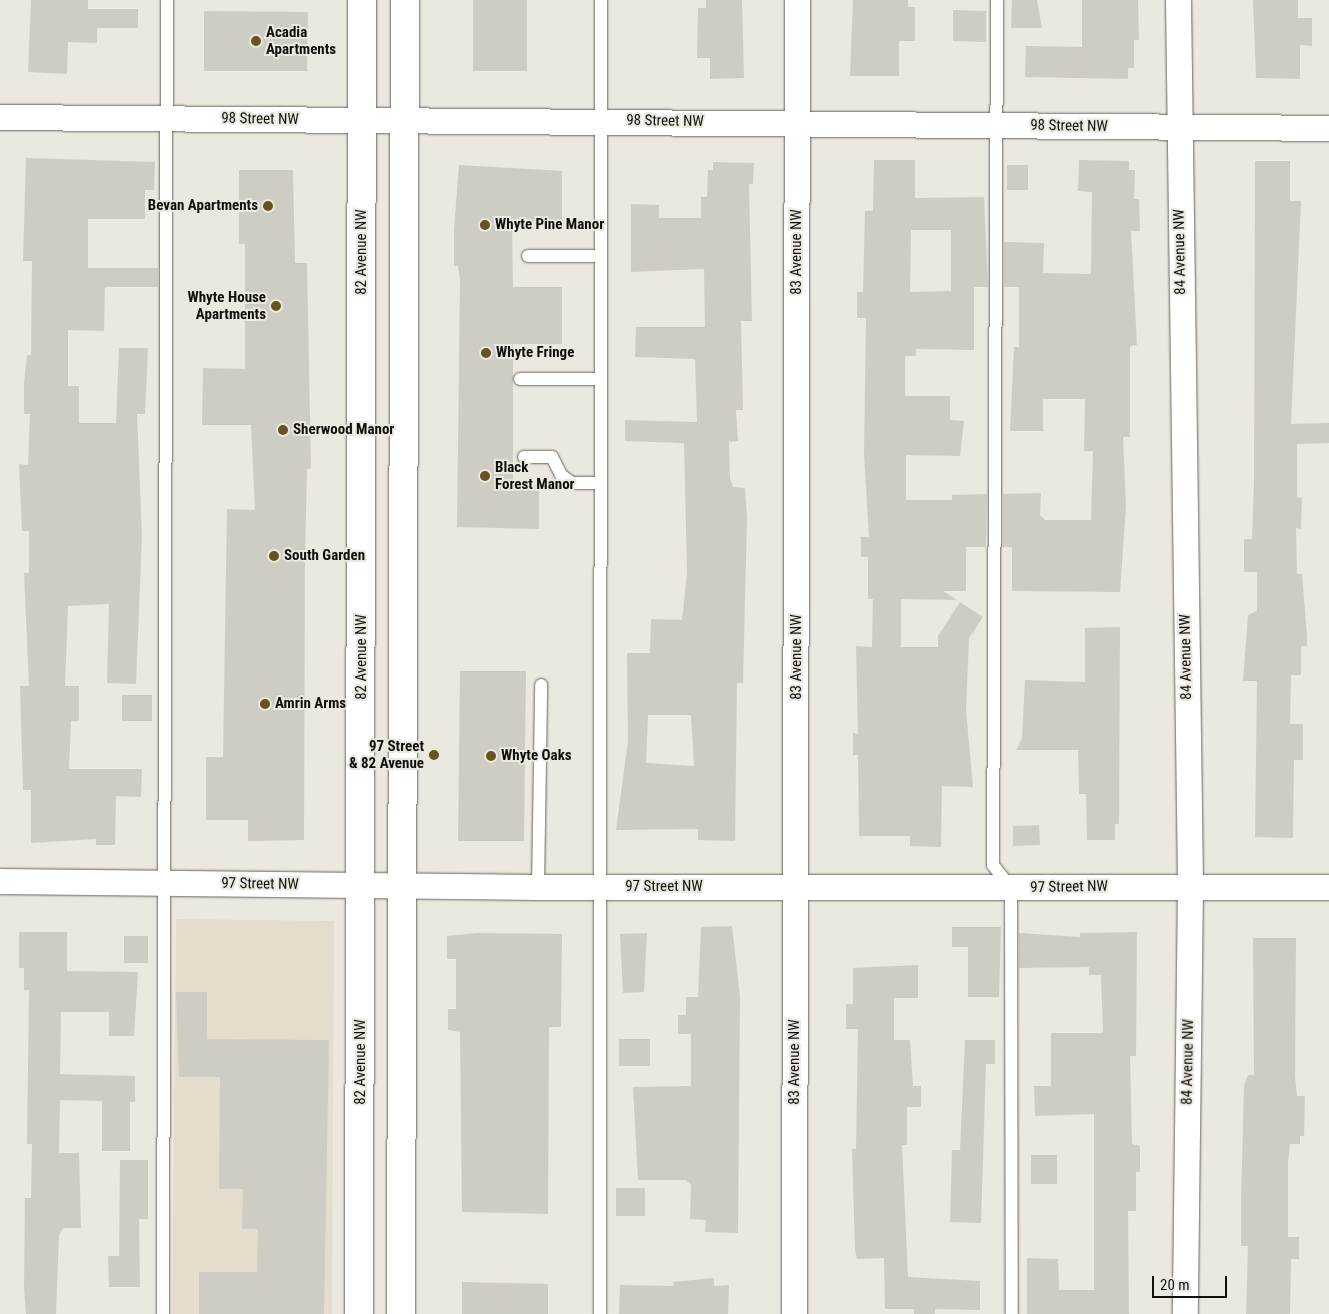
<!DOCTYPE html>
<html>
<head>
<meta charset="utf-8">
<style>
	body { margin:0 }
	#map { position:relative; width:1329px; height:1314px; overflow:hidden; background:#ebe8df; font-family:"Roboto Condensed",sans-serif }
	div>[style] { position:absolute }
	.built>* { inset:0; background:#e4ddce }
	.building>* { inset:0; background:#cfccc3 }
	.roads { filter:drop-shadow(0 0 1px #67645d) drop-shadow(0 0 1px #67645d) }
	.service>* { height:12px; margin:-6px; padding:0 6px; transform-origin:6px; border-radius:6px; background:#fff }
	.minor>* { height:25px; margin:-12.5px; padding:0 12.5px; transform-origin:12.5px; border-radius:12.5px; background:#fff }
	.secondary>* { height:28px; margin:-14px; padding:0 14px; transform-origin:14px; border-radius:14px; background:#fff }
	.dots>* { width:14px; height:14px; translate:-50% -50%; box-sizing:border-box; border:2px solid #ebe8df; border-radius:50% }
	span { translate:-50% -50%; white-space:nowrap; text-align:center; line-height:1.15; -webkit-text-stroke:4px #ebe8df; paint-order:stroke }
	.poi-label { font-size:15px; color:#100f0c; font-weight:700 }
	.left { translate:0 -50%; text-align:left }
	.right { translate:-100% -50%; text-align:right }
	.street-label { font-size:15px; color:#100f0c }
	.scale { position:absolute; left:1152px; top:1276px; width:75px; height:22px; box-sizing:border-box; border:2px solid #100f0c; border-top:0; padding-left:6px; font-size:15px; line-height:18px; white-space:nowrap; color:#100f0c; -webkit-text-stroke:4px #ebe8df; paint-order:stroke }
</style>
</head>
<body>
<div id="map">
	<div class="built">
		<div style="clip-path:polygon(176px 919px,334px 921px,332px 1314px,172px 1314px)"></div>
	</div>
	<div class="building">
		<div style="clip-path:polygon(31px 0,88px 0,88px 9px,138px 9px,138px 28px,97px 28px,97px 43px,68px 42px,67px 74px,28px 72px)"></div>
		<div style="clip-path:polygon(473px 0,527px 0,527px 71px,473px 71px)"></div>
		<div style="clip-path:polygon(706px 0,742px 0,744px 78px,710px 79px,710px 58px,697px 58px,698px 8px,706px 8px)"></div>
		<div style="clip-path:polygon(853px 0,908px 0,908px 7px,915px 7px,915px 41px,899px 41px,899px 76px,850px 76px)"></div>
		<div style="clip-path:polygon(1012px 0,1037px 0,1042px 28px,1011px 28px)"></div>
		<div style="clip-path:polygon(1082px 0,1138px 0,1139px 40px,1134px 40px,1134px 68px,1128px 68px,1128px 79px,1025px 77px,1026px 46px,1082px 47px)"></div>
		<div style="clip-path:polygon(1253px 0,1298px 0,1298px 18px,1312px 18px,1312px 46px,1300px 45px,1300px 79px,1256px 78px)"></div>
		<div style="clip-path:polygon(953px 10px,986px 11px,986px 42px,953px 41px)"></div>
		<div style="clip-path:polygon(204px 11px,308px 12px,307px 71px,204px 71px)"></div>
		<div style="clip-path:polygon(26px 158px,155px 162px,154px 190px,145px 190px,145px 219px,88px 219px,88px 268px,158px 268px,158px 287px,105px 287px,104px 331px,68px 330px,68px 386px,79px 386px,79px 423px,116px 423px,119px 348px,148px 348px,145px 414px,137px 414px,142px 536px,136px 684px,107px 683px,109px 604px,68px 606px,65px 686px,79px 686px,79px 721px,71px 721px,69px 769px,142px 769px,141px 797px,116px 796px,115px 845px,96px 845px,96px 839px,31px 843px,31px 790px,23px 790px,20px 686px,29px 686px,24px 573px,29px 573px,29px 531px,22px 531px,19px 464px,28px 465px,30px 414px,24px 414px,24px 383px,27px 355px,31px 355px,32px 261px,23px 261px)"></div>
		<div style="clip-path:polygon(evenodd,874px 160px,915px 160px,915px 198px,984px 197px,988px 287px,974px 287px,974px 350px,916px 349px,916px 356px,905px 356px,905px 396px,950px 396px,950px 420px,964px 421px,960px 456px,906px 455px,906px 500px,952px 500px,952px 495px,987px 494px,986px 547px,966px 547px,966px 591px,943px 591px,957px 600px,901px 599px,901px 647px,938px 647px,938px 636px,960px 602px,983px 617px,969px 638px,966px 710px,973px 787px,942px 786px,941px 847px,910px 846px,910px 836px,859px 836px,858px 755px,853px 755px,853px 733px,858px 734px,856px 646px,872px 647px,873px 599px,868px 599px,868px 557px,861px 557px,861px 537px,869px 537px,864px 454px,866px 318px,857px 318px,857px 292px,863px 292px,865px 211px,873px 211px,874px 160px,911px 230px,951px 230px,951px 291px,910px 292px,911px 230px)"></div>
		<div style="clip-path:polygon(1079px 160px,1129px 161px,1129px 170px,1135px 170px,1134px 199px,1139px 199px,1140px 231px,1131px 231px,1137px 345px,1130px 346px,1130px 437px,1123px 437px,1126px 506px,1120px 592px,1012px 591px,1012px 547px,1003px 547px,1003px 494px,1041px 493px,1040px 515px,1045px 520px,1091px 520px,1093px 451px,1084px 451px,1085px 399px,1043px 399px,1043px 431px,1010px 431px,1014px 347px,1019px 347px,1019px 287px,1004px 287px,1004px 242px,1044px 243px,1043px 273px,1091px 274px,1092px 192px,1078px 191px)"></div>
		<div style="clip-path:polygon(1255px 161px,1290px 161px,1290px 201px,1301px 201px,1291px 424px,1329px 423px,1329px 443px,1297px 444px,1297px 497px,1302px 498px,1301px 529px,1296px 528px,1297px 574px,1302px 574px,1307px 636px,1307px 646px,1301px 646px,1301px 675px,1291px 675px,1290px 724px,1303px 724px,1303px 760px,1294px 760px,1293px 838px,1255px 837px,1257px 681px,1243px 681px,1248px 615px,1257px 611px,1257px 572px,1244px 572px,1244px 539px,1252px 539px,1254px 480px)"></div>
		<div style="clip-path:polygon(evenodd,713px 162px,754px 163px,753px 184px,749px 184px,752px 321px,741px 321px,743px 410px,736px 410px,738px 441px,729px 442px,730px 478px,733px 487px,745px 488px,747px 518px,743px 683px,737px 683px,735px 841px,698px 840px,698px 829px,616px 830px,628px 741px,627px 653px,650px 653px,651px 619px,682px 620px,687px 573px,684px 443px,625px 441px,625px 420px,697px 422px,695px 359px,635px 357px,636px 327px,705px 327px,704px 269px,631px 272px,631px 204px,659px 205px,659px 218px,701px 218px,701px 197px,707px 197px,708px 170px,713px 170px,713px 162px,648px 715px,691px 715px,694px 766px,646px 763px,648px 715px)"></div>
		<div style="clip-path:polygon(459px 165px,562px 171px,562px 221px,512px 221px,513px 287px,562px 287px,562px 344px,513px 344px,513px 485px,539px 485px,539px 529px,457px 527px,460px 279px,458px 266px,454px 266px,454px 229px)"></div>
		<div style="clip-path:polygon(1007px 165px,1028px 165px,1028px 190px,1007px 190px)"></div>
		<div style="clip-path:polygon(239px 170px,293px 170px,295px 263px,307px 263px,311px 469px,307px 469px,305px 561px,304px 840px,248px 841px,248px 820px,206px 820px,206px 757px,223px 757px,227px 509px,255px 510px,251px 425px,202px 425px,203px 368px,245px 369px,245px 244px,239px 244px)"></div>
		<div style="clip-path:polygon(1120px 627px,1119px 824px,1115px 824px,1115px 840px,1087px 840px,1086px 794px,1079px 794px,1078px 750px,1016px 750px,1022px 738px,1025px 680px,1085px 682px,1085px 628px)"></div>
		<div style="clip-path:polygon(460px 671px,526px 671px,524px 841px,458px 841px)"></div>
		<div style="clip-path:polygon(122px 695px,152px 695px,152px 721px,122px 721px)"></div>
		<div style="clip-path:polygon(1039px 825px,1040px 845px,1013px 846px,1013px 826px)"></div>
		<div style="clip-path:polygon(732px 926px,740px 997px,738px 1233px,705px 1232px,706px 1220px,690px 1219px,691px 1185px,686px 1180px,638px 1180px,633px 1087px,691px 1086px,691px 1034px,678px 1034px,678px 1015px,686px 1015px,686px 997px,698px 997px,701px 927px)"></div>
		<div style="clip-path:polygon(952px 927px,1001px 927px,999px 997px,968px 997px,968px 947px,952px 947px)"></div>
		<div style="clip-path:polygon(19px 932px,67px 932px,67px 971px,138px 972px,134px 1036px,109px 1036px,109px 1012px,61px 1012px,60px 1074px,135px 1076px,135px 1102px,130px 1102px,130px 1151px,102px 1151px,102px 1101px,60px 1100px,59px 1153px,79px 1153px,81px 1228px,63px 1228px,59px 1236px,56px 1314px,26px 1314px,24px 1288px,25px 1198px,31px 1198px,32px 1144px,27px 1144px,29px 990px,24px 990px,24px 968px,19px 968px)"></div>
		<div style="clip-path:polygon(1137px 932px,1136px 1056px,1130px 1056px,1132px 1144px,1140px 1146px,1140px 1172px,1136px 1172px,1136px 1211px,1128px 1211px,1129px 1314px,1027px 1314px,1027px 1258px,1058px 1259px,1059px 1290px,1094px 1290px,1094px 1114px,1035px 1116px,1034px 1086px,1051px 1086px,1051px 1033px,1103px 1033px,1101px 975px,1089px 975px,1089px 967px,1019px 968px,1019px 933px,1080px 937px,1080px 933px)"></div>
		<div style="clip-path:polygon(477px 933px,562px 934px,561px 1027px,549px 1027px,548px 1214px,462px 1212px,460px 1032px,448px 1030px,448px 1009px,456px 1009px,456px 959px,447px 959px,447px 936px)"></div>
		<div style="clip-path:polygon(647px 933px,644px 992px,623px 993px,620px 934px)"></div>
		<div style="clip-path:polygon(124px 936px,148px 936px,148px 963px,124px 963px)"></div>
		<div style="clip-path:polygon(1253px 938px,1296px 938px,1295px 1076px,1297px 1096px,1305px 1096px,1304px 1136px,1300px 1136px,1300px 1144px,1290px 1144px,1288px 1163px,1288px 1237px,1299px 1237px,1299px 1259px,1291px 1259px,1290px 1314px,1246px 1314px,1248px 1246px,1241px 1246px,1241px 1201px,1244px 1085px,1248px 1075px,1254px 1075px)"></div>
		<div style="clip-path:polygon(918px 965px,918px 998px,894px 998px,894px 1040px,910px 1040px,913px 1086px,921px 1086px,921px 1107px,907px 1107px,907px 1145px,902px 1145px,908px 1277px,980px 1281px,980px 1310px,935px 1309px,935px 1314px,914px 1314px,914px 1309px,885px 1309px,884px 1258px,857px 1259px,855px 1250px,852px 1149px,856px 1149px,858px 1029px,846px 1029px,846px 1004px,853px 1004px,853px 968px)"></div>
		<div style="clip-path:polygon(176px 992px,207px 992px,207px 1039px,329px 1040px,324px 1314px,199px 1314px,199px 1272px,257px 1272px,258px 1229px,242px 1229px,243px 1189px,219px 1189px,220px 1077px,179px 1077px)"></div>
		<div style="clip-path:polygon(619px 1039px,650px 1039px,650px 1066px,619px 1066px)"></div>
		<div style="clip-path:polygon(965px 1040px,995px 1040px,995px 1064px,986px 1064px,981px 1223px,950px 1222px,952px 1150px,960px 1150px)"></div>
		<div style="clip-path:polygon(1031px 1155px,1057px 1155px,1057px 1184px,1031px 1184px)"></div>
		<div style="clip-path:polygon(120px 1160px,148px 1160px,148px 1219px,139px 1219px,140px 1287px,109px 1287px,108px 1256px,119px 1256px)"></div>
		<div style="clip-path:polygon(616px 1188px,645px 1188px,645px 1216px,616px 1216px)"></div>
		<div style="clip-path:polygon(714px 1278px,714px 1286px,729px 1285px,728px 1314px,619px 1314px,620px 1285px,674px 1286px,673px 1282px)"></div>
		<div style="clip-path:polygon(462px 1282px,548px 1284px,548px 1314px,462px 1314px)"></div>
	</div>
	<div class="roads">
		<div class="service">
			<div style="left:997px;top:0;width:865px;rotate:90.26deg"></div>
			<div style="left:993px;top:865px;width:29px;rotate:52deg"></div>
			<div style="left:1011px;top:888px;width:426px;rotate:89.9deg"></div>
			<div style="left:528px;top:256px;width:70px"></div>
			<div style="left:520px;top:379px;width:78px"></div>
			<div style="left:524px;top:457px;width:28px"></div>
			<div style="left:552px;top:457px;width:20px;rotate:63deg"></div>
			<div style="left:561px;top:475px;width:14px;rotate:36deg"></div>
			<div style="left:572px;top:483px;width:26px"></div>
			<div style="left:538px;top:887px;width:202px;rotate:-89.1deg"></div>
			<div style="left:163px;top:1314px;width:1314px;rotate:-89.83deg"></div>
			<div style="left:600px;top:1314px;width:1314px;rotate:-89.96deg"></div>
		</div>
		<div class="minor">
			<div style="left:1178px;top:0;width:886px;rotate:89.22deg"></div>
			<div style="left:1190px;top:886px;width:428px;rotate:90.7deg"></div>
			<div style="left:0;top:117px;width:1329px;rotate:0.47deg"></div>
			<div style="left:0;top:881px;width:538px;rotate:0.64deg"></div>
			<div style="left:538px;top:887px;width:791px"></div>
			<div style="left:794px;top:1314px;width:1314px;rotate:-89.87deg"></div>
		</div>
		<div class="secondary">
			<div style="left:359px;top:1314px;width:1314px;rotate:-89.87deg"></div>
			<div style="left:401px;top:1314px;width:1314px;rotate:-89.83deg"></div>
		</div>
	</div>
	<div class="dots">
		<div style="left:256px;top:41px;background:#665322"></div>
		<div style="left:268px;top:206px;background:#665322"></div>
		<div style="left:485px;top:225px;background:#665322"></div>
		<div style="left:276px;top:306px;background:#665322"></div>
		<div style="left:486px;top:353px;background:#665322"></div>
		<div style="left:283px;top:430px;background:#665322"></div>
		<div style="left:485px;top:476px;background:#665322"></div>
		<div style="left:274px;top:556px;background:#665322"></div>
		<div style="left:265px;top:704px;background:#665322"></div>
		<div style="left:434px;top:755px;background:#665322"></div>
		<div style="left:491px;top:756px;background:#665322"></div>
	</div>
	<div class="poi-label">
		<span class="left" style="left:266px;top:41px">Acadia<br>Apartments</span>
		<span class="right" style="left:258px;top:206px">Bevan Apartments</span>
		<span class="left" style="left:495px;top:225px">Whyte Pine Manor</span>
		<span class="right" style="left:266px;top:306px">Whyte House<br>Apartments</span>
		<span class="left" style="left:496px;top:353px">Whyte Fringe</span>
		<span class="left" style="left:293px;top:430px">Sherwood Manor</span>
		<span class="left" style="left:495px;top:476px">Black<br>Forest Manor</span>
		<span class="left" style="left:284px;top:556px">South Garden</span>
		<span class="left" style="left:275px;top:704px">Amrin Arms</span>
		<span class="right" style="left:424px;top:755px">97 Street<br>&amp; 82 Avenue</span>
		<span class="left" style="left:501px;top:756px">Whyte Oaks</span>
	</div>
	<div class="street-label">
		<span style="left:260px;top:119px;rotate:1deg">98 Street NW</span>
		<span style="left:665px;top:121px;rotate:1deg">98 Street NW</span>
		<span style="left:1069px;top:126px;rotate:1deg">98 Street NW</span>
		<span style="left:362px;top:252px;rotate:-90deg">82 Avenue NW</span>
		<span style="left:797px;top:252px;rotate:-90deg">83 Avenue NW</span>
		<span style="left:1180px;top:252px;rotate:-91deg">84 Avenue NW</span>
		<span style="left:362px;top:657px;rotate:-90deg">82 Avenue NW</span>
		<span style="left:797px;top:657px;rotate:-90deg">83 Avenue NW</span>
		<span style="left:1186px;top:657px;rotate:-91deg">84 Avenue NW</span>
		<span style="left:260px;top:884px;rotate:1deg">97 Street NW</span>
		<span style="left:664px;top:887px">97 Street NW</span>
		<span style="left:1069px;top:887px;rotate:-1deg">97 Street NW</span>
		<span style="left:361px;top:1062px;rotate:-90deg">82 Avenue NW</span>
		<span style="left:795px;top:1062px;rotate:-90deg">83 Avenue NW</span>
		<span style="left:1188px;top:1062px;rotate:-89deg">84 Avenue NW</span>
	</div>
	<div class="scale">20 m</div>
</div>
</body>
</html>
